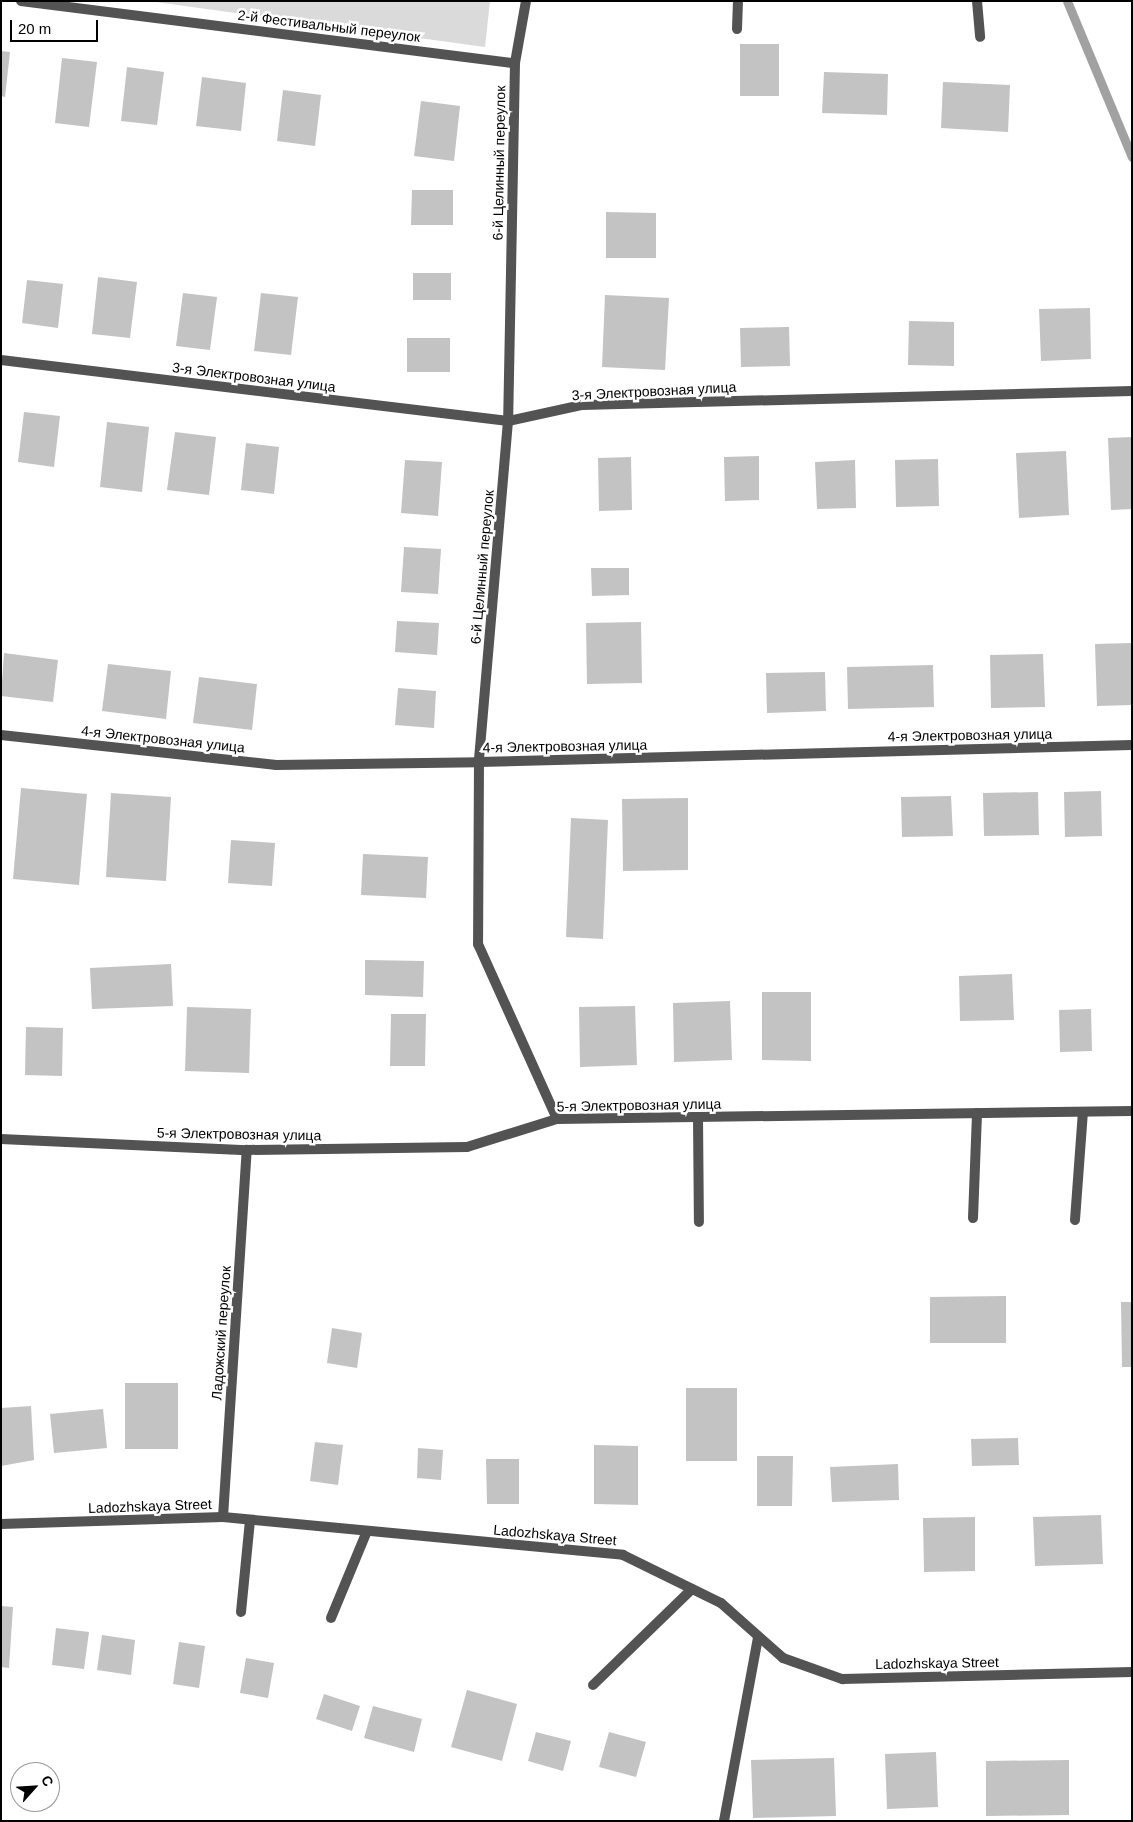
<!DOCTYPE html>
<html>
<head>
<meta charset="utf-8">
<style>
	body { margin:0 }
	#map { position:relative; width:1133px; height:1822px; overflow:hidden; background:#fff; font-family:Arial,sans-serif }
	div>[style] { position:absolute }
	.green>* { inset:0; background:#dadada }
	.stream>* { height:9px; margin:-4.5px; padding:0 4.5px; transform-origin:4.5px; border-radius:4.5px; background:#a1a1a1 }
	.building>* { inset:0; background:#c3c3c3 }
	.service>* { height:10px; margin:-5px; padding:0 5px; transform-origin:5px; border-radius:5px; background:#535353 }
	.minor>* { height:10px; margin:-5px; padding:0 5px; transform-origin:5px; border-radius:5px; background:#535353 }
	.tertiary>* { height:10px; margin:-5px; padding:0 5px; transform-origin:5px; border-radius:5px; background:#535353 }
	span { translate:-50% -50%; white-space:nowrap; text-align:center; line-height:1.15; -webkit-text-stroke:5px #fff; paint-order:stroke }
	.street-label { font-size:14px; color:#000 }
	.frame { position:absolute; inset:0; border:2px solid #000; pointer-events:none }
	.north { position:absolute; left:10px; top:1762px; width:50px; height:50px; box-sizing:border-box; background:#fff; border:1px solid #999; border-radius:50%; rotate:64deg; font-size:14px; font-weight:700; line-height:20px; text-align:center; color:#000 }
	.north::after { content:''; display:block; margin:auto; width:18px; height:22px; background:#000; clip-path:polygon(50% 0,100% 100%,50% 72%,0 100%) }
	.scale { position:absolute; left:10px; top:20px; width:88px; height:22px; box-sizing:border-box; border:2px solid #000; border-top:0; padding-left:6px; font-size:15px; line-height:18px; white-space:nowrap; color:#000; -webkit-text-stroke:4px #fff; paint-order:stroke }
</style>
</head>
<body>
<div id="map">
	<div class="green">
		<div style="clip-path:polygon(148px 1px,490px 1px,485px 47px)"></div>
	</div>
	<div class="stream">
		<div style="left:1067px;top:1px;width:169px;rotate:67.4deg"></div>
	</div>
	<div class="building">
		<div style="clip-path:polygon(740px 44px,779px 44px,779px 96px,740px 96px)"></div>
		<div style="clip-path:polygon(1px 51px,10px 52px,5px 97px,1px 96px)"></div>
		<div style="clip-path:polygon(62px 58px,97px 62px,89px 127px,55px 123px)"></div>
		<div style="clip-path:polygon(127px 67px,164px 72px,157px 125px,121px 121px)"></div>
		<div style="clip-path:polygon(824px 72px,888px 74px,887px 115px,822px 113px)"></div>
		<div style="clip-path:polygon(202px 77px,246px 83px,241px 131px,196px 126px)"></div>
		<div style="clip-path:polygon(943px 82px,1010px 85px,1008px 132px,941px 128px)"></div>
		<div style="clip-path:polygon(283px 90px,321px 95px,315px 146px,277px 141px)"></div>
		<div style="clip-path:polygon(421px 101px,460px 106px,454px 161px,414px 156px)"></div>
		<div style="clip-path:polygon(412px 190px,453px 190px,453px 225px,411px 225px)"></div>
		<div style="clip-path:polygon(606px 212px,656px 213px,656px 258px,606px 258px)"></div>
		<div style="clip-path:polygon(413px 273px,451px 273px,451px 300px,413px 300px)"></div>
		<div style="clip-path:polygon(98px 277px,137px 282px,130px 338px,92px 334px)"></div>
		<div style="clip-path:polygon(27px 280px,63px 284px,58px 328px,22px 323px)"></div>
		<div style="clip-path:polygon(183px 293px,217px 297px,210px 350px,176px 346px)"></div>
		<div style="clip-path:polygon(261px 293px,298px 297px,291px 355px,254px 351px)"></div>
		<div style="clip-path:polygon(605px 295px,669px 298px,665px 370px,602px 367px)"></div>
		<div style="clip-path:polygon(1090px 308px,1091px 359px,1041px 361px,1039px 309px)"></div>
		<div style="clip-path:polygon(909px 321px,954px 322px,954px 366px,908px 365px)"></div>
		<div style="clip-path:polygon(789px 327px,790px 366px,741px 367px,740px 328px)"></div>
		<div style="clip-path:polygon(407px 338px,450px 338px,450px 372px,407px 372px)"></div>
		<div style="clip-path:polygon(24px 412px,60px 416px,54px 467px,18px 462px)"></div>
		<div style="clip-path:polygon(107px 422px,149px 427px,142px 492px,100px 487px)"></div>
		<div style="clip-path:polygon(175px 432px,216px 437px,209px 495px,167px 490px)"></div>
		<div style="clip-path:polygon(1132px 437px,1132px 509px,1111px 510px,1108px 438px)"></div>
		<div style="clip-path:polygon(246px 443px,279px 447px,274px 494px,241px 490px)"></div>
		<div style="clip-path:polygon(1066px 451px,1069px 515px,1019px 518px,1016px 453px)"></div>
		<div style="clip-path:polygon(759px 456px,759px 500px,725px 501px,724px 457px)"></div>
		<div style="clip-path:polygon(631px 457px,632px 510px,599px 511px,598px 458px)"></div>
		<div style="clip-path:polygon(938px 459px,939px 506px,896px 507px,895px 460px)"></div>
		<div style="clip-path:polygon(405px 460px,442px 462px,438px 516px,401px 513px)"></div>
		<div style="clip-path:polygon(855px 460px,856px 508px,817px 509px,815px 462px)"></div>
		<div style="clip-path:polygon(404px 547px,441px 549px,438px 594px,401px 592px)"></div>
		<div style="clip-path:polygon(591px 568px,629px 568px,629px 595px,592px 596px)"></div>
		<div style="clip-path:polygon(397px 621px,439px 623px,437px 655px,395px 652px)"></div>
		<div style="clip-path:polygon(641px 622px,642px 683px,587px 684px,586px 623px)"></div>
		<div style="clip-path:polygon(1132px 643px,1132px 705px,1097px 706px,1095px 644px)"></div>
		<div style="clip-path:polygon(4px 653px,58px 660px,53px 702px,1px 696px)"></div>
		<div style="clip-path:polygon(1043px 654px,1045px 707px,991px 708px,990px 655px)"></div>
		<div style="clip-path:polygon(108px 664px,171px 671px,166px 719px,102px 711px)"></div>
		<div style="clip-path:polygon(933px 665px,934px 707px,848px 709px,847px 667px)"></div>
		<div style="clip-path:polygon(825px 672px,826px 711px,767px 713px,766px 673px)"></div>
		<div style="clip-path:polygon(199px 677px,257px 684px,252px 730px,193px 723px)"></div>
		<div style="clip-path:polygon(398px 688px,436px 691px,434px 728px,395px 725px)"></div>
		<div style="clip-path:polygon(21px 788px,87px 794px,79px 885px,13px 879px)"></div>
		<div style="clip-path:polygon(1101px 791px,1102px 836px,1065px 837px,1064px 792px)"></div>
		<div style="clip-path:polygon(1038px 792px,1039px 835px,984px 836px,983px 793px)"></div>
		<div style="clip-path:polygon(111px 793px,171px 797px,166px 881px,106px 877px)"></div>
		<div style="clip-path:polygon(951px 796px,953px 836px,902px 837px,901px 797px)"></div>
		<div style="clip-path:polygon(688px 798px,688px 870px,623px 871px,622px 799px)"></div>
		<div style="clip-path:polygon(571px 818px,608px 820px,603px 939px,566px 937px)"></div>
		<div style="clip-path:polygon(231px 840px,275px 843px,272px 886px,228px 883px)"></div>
		<div style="clip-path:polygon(363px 854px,428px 857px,426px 898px,361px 895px)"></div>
		<div style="clip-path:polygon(365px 960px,424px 961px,423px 997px,365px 995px)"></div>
		<div style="clip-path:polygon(171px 964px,173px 1006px,92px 1009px,90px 968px)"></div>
		<div style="clip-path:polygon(1012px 974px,1014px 1020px,960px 1021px,959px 976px)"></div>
		<div style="clip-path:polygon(762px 992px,811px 992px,811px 1061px,762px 1060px)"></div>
		<div style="clip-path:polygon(730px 1001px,732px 1060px,674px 1062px,673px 1003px)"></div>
		<div style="clip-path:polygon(635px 1006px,637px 1065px,580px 1067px,579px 1007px)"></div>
		<div style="clip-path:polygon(187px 1007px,251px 1009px,249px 1073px,185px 1071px)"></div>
		<div style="clip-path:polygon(1091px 1009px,1092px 1051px,1060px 1052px,1059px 1010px)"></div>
		<div style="clip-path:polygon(391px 1014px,426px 1014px,425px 1066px,390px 1066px)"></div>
		<div style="clip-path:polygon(26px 1027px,63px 1028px,62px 1076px,25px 1075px)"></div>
		<div style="clip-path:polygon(1006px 1296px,1006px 1343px,930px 1343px,930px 1297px)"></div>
		<div style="clip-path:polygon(1121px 1302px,1132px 1302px,1132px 1367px,1122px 1367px)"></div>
		<div style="clip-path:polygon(332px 1328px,362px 1333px,357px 1368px,327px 1363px)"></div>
		<div style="clip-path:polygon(125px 1383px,178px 1383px,178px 1449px,125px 1449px)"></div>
		<div style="clip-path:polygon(686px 1388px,737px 1388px,737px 1461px,686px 1461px)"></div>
		<div style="clip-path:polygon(31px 1406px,34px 1460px,1px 1466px,1px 1408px)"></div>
		<div style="clip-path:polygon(103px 1409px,107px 1448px,54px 1453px,50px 1414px)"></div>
		<div style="clip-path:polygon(1018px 1438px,1019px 1465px,972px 1466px,971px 1439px)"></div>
		<div style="clip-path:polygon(315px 1442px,343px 1445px,338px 1485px,310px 1481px)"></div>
		<div style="clip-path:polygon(594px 1445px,638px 1446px,638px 1505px,594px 1504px)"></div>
		<div style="clip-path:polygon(418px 1448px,443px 1450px,441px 1480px,417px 1478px)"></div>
		<div style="clip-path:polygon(757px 1456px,793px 1456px,792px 1506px,757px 1506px)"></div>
		<div style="clip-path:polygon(486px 1459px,519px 1459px,519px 1504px,487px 1504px)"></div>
		<div style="clip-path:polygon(898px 1464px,899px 1500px,832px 1502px,830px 1467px)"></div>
		<div style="clip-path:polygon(1101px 1515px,1103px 1564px,1035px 1566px,1033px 1517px)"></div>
		<div style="clip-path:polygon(975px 1517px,975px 1571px,924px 1572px,923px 1518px)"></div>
		<div style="clip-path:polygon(1px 1606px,13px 1607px,9px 1668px,1px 1667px)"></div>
		<div style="clip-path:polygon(56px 1628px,89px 1632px,84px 1669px,52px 1665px)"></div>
		<div style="clip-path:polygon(102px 1635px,135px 1640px,131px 1675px,97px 1670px)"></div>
		<div style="clip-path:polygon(179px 1642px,205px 1646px,199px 1688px,173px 1684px)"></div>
		<div style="clip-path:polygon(246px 1658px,274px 1663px,268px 1698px,240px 1693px)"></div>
		<div style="clip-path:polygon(467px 1690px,517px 1704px,502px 1761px,451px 1747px)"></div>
		<div style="clip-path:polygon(324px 1694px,360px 1706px,352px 1731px,316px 1719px)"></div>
		<div style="clip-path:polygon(373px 1706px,422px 1719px,414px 1752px,364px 1738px)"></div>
		<div style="clip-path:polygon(536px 1732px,571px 1741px,563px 1771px,528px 1761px)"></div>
		<div style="clip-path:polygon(609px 1732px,646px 1742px,636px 1777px,599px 1767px)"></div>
		<div style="clip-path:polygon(936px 1752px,938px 1807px,887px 1809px,885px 1754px)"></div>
		<div style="clip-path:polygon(834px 1758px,836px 1816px,753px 1818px,751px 1760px)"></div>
		<div style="clip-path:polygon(1069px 1760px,1069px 1815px,986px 1816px,986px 1761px)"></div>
	</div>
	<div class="service">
		<div style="left:977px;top:1px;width:36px;rotate:85deg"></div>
		<div style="left:737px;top:29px;width:28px;rotate:-88deg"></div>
		<div style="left:698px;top:1117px;width:105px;rotate:89.5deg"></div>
		<div style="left:973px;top:1218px;width:105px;rotate:-87.8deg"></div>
		<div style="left:1075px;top:1220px;width:108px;rotate:-85.8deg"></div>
		<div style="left:241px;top:1612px;width:92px;rotate:-84.4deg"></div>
		<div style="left:331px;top:1618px;width:94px;rotate:-67.5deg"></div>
		<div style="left:593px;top:1685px;width:138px;rotate:-44.1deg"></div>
		<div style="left:724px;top:1821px;width:187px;rotate:-79.5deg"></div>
	</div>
	<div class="minor">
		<div style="left:21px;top:1px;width:498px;rotate:7.2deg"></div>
		<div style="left:526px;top:1px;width:63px;rotate:100.1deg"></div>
		<div style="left:515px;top:63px;width:358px;rotate:91.1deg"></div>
		<div style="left:508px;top:421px;width:342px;rotate:94.9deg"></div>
		<div style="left:479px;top:762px;width:182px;rotate:90.3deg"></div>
		<div style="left:478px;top:944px;width:192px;rotate:65.7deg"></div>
		<div style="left:1px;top:360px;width:511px;rotate:6.86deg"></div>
		<div style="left:508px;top:421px;width:76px;rotate:-12.2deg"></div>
		<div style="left:582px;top:405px;width:550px;rotate:-1.46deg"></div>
		<div style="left:1px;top:735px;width:277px;rotate:6.2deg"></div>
		<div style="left:276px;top:765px;width:203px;rotate:-0.8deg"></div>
		<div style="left:479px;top:762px;width:653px;rotate:-1.49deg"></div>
		<div style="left:223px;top:1517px;width:368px;rotate:-86.3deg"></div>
		<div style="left:1px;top:1524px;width:222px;rotate:-1.8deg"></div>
		<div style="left:223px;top:1517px;width:402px;rotate:5.4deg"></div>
		<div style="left:623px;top:1555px;width:109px;rotate:26.1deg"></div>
		<div style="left:721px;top:1603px;width:83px;rotate:41.6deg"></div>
		<div style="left:783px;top:1658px;width:63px;rotate:19.6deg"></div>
		<div style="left:842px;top:1679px;width:290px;rotate:-1.4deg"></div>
	</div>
	<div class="tertiary">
		<div style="left:1px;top:1139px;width:246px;rotate:2.6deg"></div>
		<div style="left:247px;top:1150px;width:220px;rotate:-0.8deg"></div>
		<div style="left:467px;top:1147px;width:94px;rotate:-17.3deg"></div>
		<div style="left:557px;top:1119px;width:575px;rotate:-0.8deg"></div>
	</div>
	<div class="street-label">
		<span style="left:329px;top:26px;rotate:7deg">2-й Фестивальный переулок</span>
		<span style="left:499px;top:163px;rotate:-89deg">6-й Целинный переулок</span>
		<span style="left:254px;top:377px;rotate:7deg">3-я Электровозная улица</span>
		<span style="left:654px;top:391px;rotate:-3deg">3-я Электровозная улица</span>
		<span style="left:482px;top:567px;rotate:-85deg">6-й Целинный переулок</span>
		<span style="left:970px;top:735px;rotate:-1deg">4-я Электровозная улица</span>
		<span style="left:163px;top:739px;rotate:6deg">4-я Электровозная улица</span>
		<span style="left:565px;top:746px;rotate:-1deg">4-я Электровозная улица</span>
		<span style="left:639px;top:1105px;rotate:-1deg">5-я Электровозная улица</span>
		<span style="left:239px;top:1134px;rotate:1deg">5-я Электровозная улица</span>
		<span style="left:221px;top:1333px;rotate:-86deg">Ладожский переулок</span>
		<span style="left:150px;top:1506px;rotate:-2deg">Ladozhskaya Street</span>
		<span style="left:555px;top:1535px;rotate:5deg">Ladozhskaya Street</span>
		<span style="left:937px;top:1663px;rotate:-1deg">Ladozhskaya Street</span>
	</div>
	<div class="frame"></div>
	<div class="north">С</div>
	<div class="scale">20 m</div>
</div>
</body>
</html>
